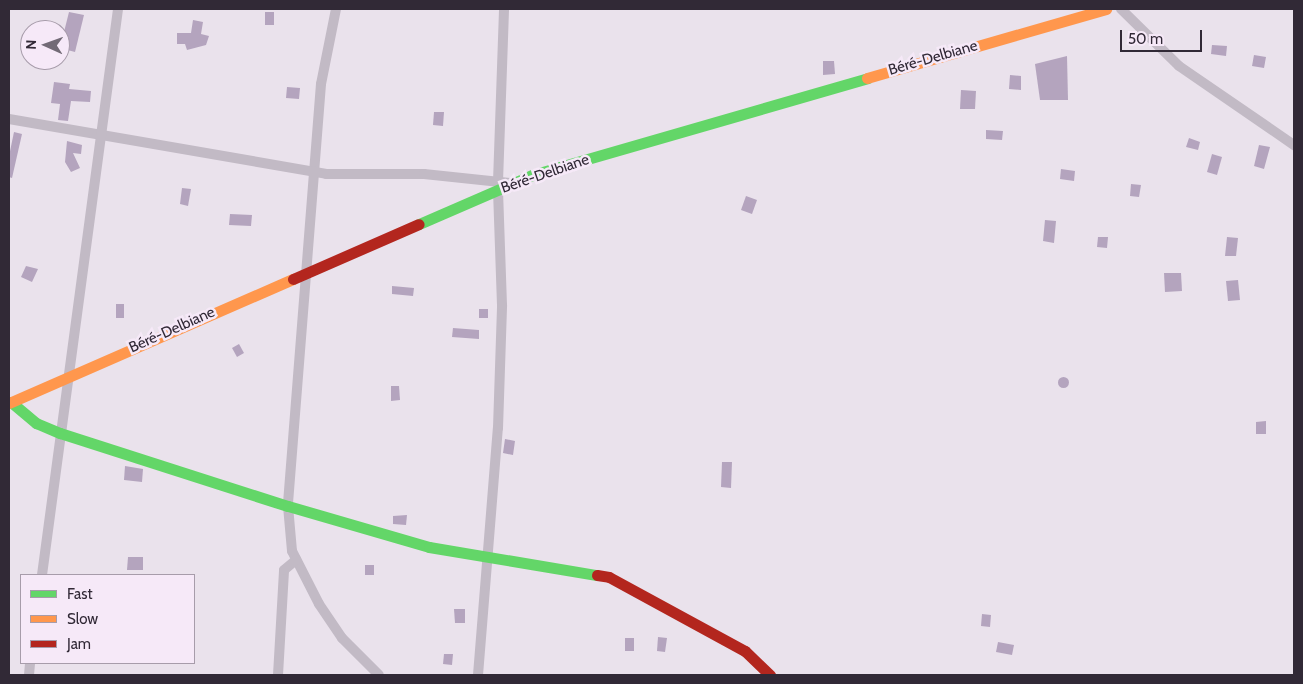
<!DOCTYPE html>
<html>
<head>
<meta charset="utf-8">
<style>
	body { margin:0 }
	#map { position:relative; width:1303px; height:684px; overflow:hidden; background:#eae2ec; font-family:Cabin,sans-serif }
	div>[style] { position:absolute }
	.building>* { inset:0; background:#b4a4be }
	.round { border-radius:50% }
	.street>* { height:10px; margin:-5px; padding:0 5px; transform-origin:5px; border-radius:5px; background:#c2bac5 }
	.fast>* { height:11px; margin:-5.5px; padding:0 5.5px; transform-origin:5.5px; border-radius:5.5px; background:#63d668 }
	.slow>* { height:11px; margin:-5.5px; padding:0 5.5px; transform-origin:5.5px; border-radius:5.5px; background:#ff974d }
	.jam>* { height:11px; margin:-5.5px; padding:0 5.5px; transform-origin:5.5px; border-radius:5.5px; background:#b3261e }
	span { translate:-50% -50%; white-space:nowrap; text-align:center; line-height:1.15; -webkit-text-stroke:5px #f6e9f8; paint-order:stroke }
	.street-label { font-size:15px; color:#312936 }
	.frame { position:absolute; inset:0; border:10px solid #312936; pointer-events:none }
	.legend { position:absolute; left:20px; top:574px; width:175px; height:90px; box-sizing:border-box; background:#f6e9f8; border:1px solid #a79caa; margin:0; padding:6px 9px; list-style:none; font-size:15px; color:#312936 }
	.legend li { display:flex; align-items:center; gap:10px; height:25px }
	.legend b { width:25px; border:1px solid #a79caa }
	.north { position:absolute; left:20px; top:20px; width:50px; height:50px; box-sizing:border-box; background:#f6e9f8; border:1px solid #a79caa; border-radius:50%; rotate:272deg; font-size:14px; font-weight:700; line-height:20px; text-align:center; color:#312936 }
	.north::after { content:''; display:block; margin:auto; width:18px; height:22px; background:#726a76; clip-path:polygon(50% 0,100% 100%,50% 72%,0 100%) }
	.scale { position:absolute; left:1120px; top:30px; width:82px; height:22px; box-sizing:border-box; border:2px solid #312936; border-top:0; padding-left:6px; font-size:15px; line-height:18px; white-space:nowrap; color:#312936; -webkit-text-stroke:4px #f6e9f8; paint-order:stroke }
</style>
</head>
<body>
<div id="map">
	<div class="building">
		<div style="clip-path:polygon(69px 12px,84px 15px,75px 52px,60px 48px)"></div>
		<div style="clip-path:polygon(265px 12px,274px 12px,274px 25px,265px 25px)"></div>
		<div style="clip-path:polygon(193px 20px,203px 22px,201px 34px,209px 36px,206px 45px,187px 50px,185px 44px,177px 44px,177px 33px,191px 33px)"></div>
		<div style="clip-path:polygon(1212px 45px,1227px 46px,1226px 56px,1211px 54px)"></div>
		<div style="clip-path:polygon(1254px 55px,1266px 57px,1264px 68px,1252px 66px)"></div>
		<div style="clip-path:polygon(1067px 56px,1068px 100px,1040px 100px,1035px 64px)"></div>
		<div style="clip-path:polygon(823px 61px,834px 61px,835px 74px,823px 75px)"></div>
		<div style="clip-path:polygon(1010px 75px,1021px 76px,1021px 90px,1009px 89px)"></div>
		<div style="clip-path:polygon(54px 82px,70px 84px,69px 89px,91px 91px,90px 102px,71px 101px,68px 121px,58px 120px,60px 104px,51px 103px)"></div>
		<div style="clip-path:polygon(287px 87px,300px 88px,299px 99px,286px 98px)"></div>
		<div style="clip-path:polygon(961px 90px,976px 91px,975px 109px,960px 109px)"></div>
		<div style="clip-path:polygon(434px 112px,444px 112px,443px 126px,433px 125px)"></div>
		<div style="clip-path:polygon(986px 130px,1003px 131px,1002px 140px,986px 139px)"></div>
		<div style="clip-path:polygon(14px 132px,22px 134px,12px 178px,9px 177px,9px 156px)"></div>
		<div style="clip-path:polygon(1189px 138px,1200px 142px,1198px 150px,1186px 147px)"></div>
		<div style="clip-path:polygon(67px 141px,82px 145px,81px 154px,73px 153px,80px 168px,71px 172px,65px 162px)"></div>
		<div style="clip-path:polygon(1259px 145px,1270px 147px,1264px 169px,1254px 166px)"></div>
		<div style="clip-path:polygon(1212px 154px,1222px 157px,1217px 175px,1207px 172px)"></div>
		<div style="clip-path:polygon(1061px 169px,1075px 171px,1074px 181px,1060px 179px)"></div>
		<div style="clip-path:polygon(1131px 184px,1141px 185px,1139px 197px,1130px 196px)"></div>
		<div style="clip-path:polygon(182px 188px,191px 189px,188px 206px,180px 204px)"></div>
		<div style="clip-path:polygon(746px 196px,757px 200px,752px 214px,741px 210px)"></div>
		<div style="clip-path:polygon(230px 214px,252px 215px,251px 226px,229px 225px)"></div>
		<div style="clip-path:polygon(1045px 220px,1056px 221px,1054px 243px,1043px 241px)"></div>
		<div style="clip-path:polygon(1098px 237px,1108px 237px,1107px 248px,1097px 247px)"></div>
		<div style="clip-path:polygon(1227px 237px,1238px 238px,1236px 256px,1225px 256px)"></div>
		<div style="clip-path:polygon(26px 266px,38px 269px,32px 282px,21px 277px)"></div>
		<div style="clip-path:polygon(1164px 273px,1181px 273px,1182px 291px,1165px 292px)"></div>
		<div style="clip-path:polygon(1238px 280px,1240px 300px,1228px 301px,1226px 281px)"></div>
		<div style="clip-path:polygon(392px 286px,414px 288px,413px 296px,392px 294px)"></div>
		<div style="clip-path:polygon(116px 304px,124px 304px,124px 318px,116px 318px)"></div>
		<div style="clip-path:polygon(479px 309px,488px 309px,488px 318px,479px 318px)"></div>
		<div style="clip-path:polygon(453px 328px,479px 330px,479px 339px,452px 337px)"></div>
		<div style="clip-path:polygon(239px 344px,244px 353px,237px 357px,232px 348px)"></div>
		<div class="round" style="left:1057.5px;top:376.5px;width:11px;height:11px"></div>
		<div style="clip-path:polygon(391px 386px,399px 386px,400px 400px,391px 401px)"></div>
		<div style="clip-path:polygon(1266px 421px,1266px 434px,1256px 434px,1256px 422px)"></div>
		<div style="clip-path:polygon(505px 439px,515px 441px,513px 455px,503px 453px)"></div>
		<div style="clip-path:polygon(722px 462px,732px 462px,731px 488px,721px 487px)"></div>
		<div style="clip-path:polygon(125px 466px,143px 469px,142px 482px,124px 480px)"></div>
		<div style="clip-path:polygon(407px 515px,406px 525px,393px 524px,393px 516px)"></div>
		<div style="clip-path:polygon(128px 557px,143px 557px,143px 570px,127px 570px)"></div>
		<div style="clip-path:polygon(365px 565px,374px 565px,374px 575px,365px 575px)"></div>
		<div style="clip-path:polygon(454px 609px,465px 609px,465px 623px,455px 623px)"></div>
		<div style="clip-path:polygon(982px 614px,991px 615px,990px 627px,981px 626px)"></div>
		<div style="clip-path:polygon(658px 637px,667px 638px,665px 652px,657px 651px)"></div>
		<div style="clip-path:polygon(625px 638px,634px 638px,634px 651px,625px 651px)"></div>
		<div style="clip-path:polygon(998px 642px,1014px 645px,1012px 655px,996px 652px)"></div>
		<div style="clip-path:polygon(444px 654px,453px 654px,452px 665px,443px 664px)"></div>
	</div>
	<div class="street">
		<div style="left:336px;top:9px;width:76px;rotate:101.3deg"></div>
		<div style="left:321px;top:84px;width:423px;rotate:94.5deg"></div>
		<div style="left:288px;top:506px;width:45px;rotate:84.9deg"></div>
		<div style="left:292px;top:551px;width:59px;rotate:63deg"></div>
		<div style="left:319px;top:604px;width:41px;rotate:55.9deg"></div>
		<div style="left:342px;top:638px;width:52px;rotate:45deg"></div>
		<div style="left:1121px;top:9px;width:81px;rotate:44.5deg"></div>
		<div style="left:1179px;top:66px;width:140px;rotate:34.5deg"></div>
		<div style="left:9px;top:119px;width:322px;rotate:9.8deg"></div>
		<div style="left:326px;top:174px;width:98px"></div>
		<div style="left:424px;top:174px;width:86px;rotate:6deg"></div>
		<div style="left:498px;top:182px;width:173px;rotate:-88deg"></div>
		<div style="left:42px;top:575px;width:571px;rotate:-82.35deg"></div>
		<div style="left:29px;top:675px;width:12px;rotate:-85deg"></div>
		<div style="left:278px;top:675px;width:105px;rotate:-86.7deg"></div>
		<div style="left:284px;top:570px;width:16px;rotate:-40deg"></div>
		<div style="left:478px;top:675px;width:248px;rotate:-85.4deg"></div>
		<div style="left:498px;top:428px;width:123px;rotate:-88.1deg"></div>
		<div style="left:502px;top:305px;width:115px;rotate:-92deg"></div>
	</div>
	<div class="fast">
		<div style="left:419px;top:224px;width:123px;rotate:-23.4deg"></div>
		<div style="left:532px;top:175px;width:349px;rotate:-16.1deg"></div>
		<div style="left:11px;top:402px;width:33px;rotate:40deg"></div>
		<div style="left:36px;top:423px;width:26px;rotate:23deg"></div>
		<div style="left:60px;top:433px;width:239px;rotate:17.8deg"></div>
		<div style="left:288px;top:506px;width:147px;rotate:16.2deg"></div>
		<div style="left:429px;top:547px;width:170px;rotate:9.5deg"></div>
	</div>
	<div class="slow">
		<div style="left:867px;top:78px;width:249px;rotate:-16.1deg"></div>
		<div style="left:9px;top:403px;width:310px;rotate:-23.6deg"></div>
	</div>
	<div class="jam">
		<div style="left:293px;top:279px;width:137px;rotate:-23.6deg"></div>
		<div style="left:597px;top:575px;width:12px;rotate:9deg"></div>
		<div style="left:609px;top:577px;width:155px;rotate:28.6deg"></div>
		<div style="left:745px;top:651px;width:35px;rotate:44deg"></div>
	</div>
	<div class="street-label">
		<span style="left:933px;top:58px;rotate:-16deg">Béré-Delbiane</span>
		<span style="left:545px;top:174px;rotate:-19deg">Béré-Delbiane</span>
		<span style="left:172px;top:330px;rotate:-24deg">Béré-Delbiane</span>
	</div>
	<div class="frame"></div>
	<ul class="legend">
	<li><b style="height:6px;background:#63d668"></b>Fast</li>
	<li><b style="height:6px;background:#ff974d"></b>Slow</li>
	<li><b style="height:6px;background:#b3261e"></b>Jam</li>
	</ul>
	<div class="north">N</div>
	<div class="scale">50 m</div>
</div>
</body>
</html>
